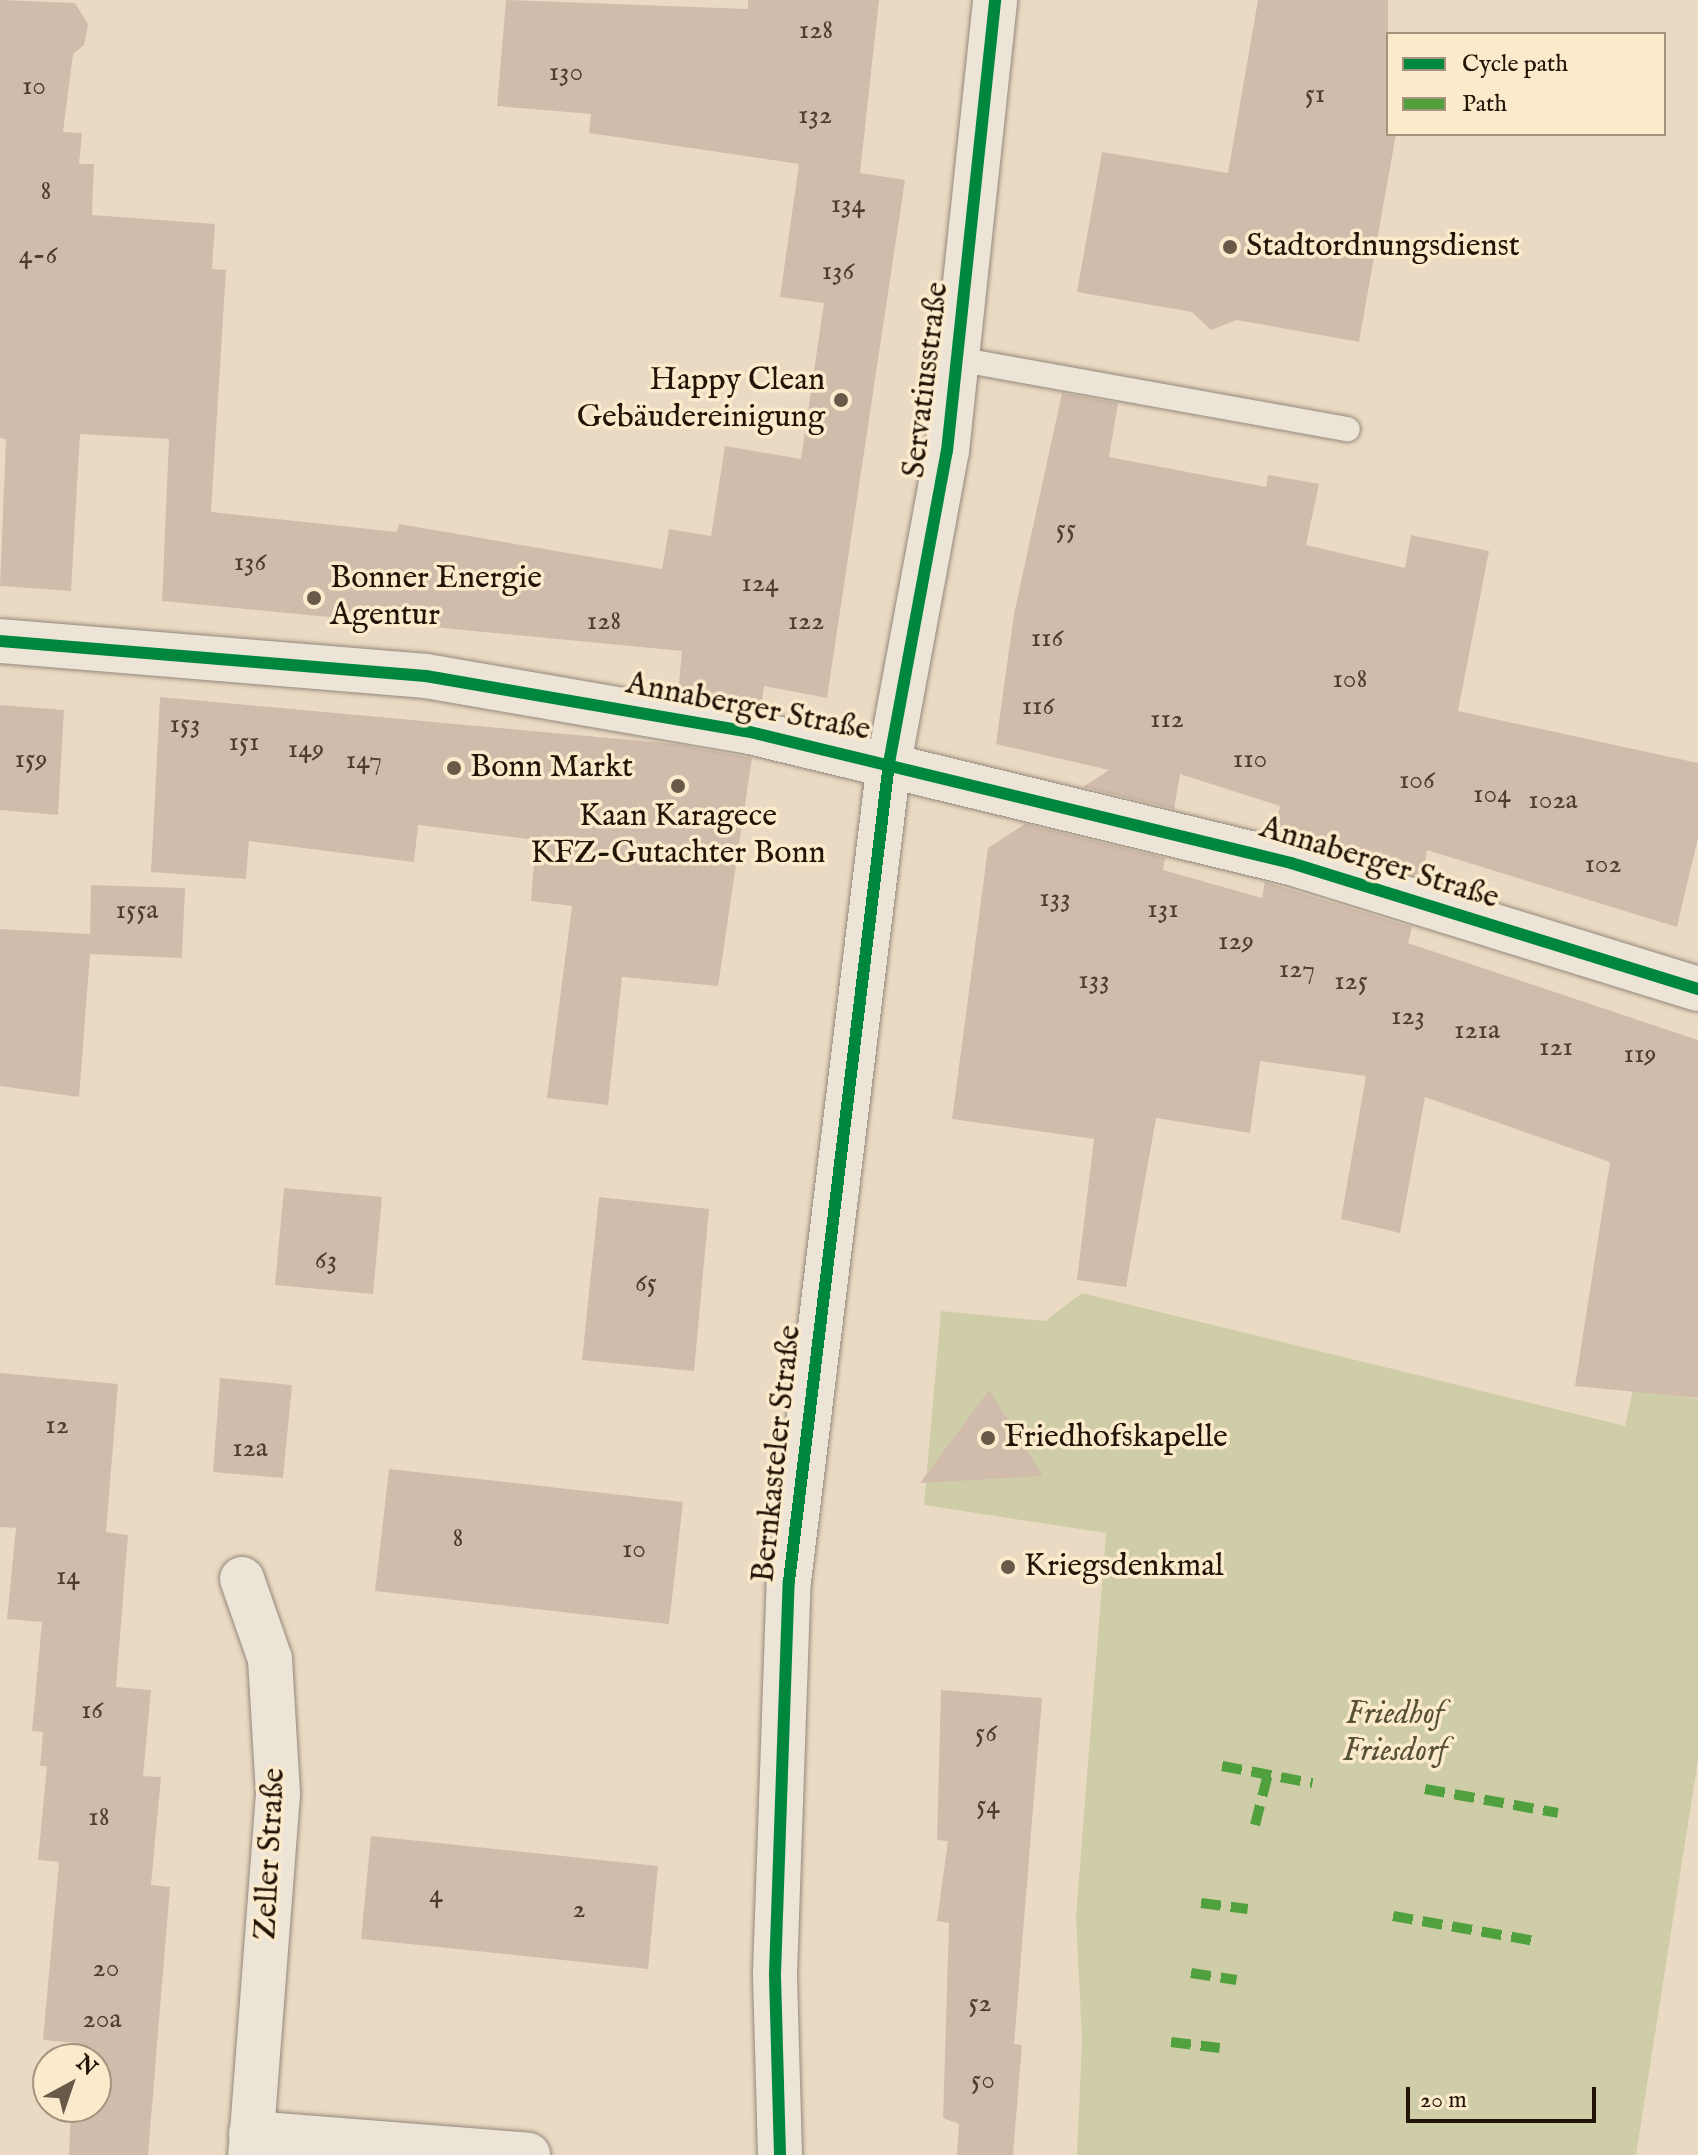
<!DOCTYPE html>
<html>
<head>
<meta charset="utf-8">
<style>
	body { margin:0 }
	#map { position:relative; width:1698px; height:2155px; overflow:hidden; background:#eadac3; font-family:"IM FELL English",serif }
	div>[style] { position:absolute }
	.green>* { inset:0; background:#cecda8 }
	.building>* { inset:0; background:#d1bcac }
	.roads { filter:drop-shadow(0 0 2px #93887a) drop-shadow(0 0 2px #93887a) }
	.lane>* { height:24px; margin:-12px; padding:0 12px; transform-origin:12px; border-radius:12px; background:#ede4d8 }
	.street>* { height:44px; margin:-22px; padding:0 22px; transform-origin:22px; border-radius:22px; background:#ede4d8 }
	.secondary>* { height:44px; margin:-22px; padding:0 22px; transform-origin:22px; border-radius:22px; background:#ede4d8 }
	.quiet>* { height:10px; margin-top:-5px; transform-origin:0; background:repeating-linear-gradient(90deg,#50a03d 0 20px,transparent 0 30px) }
	.cycleway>* { height:12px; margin:-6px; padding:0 6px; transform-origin:6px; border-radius:6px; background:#00873e }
	.dots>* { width:22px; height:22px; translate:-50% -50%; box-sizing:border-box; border:4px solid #fceacd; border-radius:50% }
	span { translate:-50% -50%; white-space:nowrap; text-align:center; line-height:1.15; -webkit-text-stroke:7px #fceacd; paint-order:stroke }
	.number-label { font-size:28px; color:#4e3e30 }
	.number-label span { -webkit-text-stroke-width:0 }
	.poi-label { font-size:32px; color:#221406 }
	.left { translate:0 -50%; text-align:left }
	.right { translate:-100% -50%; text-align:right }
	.street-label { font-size:32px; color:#221406 }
	.park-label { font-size:32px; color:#565137; font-style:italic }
	.legend { position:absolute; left:1386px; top:32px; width:280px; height:104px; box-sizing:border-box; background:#fceacd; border:2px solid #a5947d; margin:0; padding:10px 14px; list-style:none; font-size:24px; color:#221406 }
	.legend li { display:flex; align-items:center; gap:16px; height:40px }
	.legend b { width:40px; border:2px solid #a5947d }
	.north { position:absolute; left:32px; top:2043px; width:80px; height:80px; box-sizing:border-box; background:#fceacd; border:2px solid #a5947d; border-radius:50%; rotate:40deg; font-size:22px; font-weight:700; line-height:32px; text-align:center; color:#221406 }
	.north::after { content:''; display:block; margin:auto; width:28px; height:36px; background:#685948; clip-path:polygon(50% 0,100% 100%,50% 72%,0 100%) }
	.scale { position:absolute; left:1406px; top:2087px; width:190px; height:36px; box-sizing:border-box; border:4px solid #221406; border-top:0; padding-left:10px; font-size:24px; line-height:28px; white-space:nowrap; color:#221406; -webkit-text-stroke:6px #fceacd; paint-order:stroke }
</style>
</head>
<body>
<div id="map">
	<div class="green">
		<div style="clip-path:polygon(1082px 1293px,1625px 1426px,1633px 1390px,1698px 1399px,1698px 1760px,1636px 2155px,1077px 2155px,1082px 2040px,1076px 1917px,1106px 1533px,924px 1505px,941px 1311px,1045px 1321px)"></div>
	</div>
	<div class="building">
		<div style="clip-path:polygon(0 0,75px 3px,88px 24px,84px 45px,73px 54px,63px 132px,82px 133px,79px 164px,94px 164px,92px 215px,215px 224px,212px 269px,226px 270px,211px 512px,397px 532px,399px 524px,662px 569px,669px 529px,711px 536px,725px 446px,801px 459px,824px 303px,780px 297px,799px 164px,589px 133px,591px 114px,497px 106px,506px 0,748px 9px,748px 0,879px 0,860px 173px,905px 180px,827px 698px,764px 686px,761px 709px,678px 694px,682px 651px,162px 601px,169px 439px,80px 434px,71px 591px,0 586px,6px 439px,0 438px)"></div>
		<div style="clip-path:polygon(1258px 0,1388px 0,1388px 134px,1396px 134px,1359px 342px,1237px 320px,1211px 330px,1192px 312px,1077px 292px,1102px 152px,1228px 173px)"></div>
		<div style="clip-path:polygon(1062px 393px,1118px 403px,1109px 457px,1266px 487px,1268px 475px,1319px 484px,1306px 545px,1405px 568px,1411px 535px,1489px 551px,1458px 711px,1698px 763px,1698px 838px,1677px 927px,1427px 850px,1422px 877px,1275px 833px,1280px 806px,1180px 774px,1174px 809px,1083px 787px,1109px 770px,996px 744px,1014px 614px)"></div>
		<div style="clip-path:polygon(160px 697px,674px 744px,752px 758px,718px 986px,622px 977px,608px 1105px,547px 1098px,572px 906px,531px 901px,536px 840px,418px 825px,414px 862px,249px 841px,246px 879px,151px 872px)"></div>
		<div style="clip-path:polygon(0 705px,64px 710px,58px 815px,0 810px)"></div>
		<div style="clip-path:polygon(1025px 824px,1165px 858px,1163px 870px,1262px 898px,1265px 882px,1412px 927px,1408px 943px,1698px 1040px,1698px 1398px,1575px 1386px,1610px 1162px,1425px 1097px,1400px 1233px,1341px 1219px,1366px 1076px,1260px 1061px,1250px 1133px,1156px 1118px,1126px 1287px,1077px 1280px,1094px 1139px,952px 1119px,988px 848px)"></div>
		<div style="clip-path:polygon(91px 885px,185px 888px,182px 958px,90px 954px,79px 1097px,0 1086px,0 929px,90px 934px)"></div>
		<div style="clip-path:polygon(284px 1188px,382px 1197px,373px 1294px,275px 1285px)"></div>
		<div style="clip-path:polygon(599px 1197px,709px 1209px,694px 1371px,582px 1360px)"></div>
		<div style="clip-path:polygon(0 1373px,118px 1384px,106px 1532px,128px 1535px,116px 1687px,151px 1690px,143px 1776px,161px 1777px,151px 1885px,170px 1887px,148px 2155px,69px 2155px,71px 2107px,96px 2107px,96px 2059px,74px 2059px,75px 2043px,43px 2040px,59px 1862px,38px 1860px,47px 1766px,40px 1766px,43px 1732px,32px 1731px,42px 1622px,7px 1619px,16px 1528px,0 1527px)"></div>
		<div style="clip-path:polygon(220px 1378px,292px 1385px,283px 1478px,213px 1472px)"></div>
		<div style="clip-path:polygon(989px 1390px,1043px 1476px,920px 1483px)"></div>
		<div style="clip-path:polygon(389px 1469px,683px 1502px,669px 1624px,375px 1591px)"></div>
		<div style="clip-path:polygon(941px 1690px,1042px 1698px,1014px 2044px,1022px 2045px,1013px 2155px,957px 2155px,959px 2124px,943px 2118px,949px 1923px,937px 1921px,948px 1841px,937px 1840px)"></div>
		<div style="clip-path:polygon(371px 1836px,658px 1866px,648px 1969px,361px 1939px)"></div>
	</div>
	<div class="roads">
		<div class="lane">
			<div style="left:957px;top:359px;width:397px;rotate:10.2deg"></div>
		</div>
		<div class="street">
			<div style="left:0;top:641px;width:427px;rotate:4.7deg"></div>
			<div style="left:426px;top:676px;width:325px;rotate:9.8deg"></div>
			<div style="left:746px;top:731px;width:561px;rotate:13.61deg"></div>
			<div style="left:1291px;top:863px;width:426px;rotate:17.2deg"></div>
			<div style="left:242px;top:1579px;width:85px;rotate:70.7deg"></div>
			<div style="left:270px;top:1659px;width:135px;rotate:86.6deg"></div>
			<div style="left:278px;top:1794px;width:362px;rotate:94.4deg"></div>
			<div style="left:251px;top:2133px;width:278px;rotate:4.5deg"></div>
		</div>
		<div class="secondary">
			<div style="left:780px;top:2155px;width:182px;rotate:-91.6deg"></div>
			<div style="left:775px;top:1973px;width:392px;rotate:-88deg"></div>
			<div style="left:789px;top:1581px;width:824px;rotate:-83.03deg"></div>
			<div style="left:889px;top:763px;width:317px;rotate:-79.5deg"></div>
			<div style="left:947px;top:451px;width:454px;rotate:-83.9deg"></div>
		</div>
	</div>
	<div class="quiet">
		<div style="left:1222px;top:1766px;width:92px;rotate:10.7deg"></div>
		<div style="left:1425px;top:1789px;width:135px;rotate:10.2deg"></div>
		<div style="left:1255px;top:1825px;width:53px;rotate:-75.7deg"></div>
		<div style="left:1201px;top:1903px;width:47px;rotate:7.3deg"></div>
		<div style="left:1393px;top:1916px;width:149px;rotate:10deg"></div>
		<div style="left:1191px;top:1973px;width:46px;rotate:8.8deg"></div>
		<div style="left:1171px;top:2042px;width:49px;rotate:7deg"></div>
	</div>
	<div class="cycleway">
		<div style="left:0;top:641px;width:427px;rotate:4.7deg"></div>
		<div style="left:426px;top:676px;width:325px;rotate:9.8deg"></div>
		<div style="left:746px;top:731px;width:561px;rotate:13.61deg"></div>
		<div style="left:1291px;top:863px;width:426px;rotate:17.2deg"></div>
		<div style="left:780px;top:2155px;width:182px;rotate:-91.6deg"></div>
		<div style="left:775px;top:1973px;width:392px;rotate:-88deg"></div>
		<div style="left:789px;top:1581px;width:824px;rotate:-83.03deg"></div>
		<div style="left:889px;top:763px;width:317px;rotate:-79.5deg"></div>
		<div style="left:947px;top:451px;width:454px;rotate:-83.9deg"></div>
	</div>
	<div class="dots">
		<div style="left:1230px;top:247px;background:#685948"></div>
		<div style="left:841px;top:400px;background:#685948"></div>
		<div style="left:314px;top:598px;background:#685948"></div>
		<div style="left:454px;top:768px;background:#685948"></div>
		<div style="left:678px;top:786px;background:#685948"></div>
		<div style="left:988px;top:1438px;background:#685948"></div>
		<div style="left:1008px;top:1567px;background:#685948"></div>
	</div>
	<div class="number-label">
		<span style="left:816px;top:31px">128</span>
		<span style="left:566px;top:73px">130</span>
		<span style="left:34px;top:87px">10</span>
		<span style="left:1315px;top:95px">51</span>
		<span style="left:815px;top:116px">132</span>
		<span style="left:46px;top:192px">8</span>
		<span style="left:848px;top:205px">134</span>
		<span style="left:38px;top:256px">4-6</span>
		<span style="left:838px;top:272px">136</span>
		<span style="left:1066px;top:530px">55</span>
		<span style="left:250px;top:563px">136</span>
		<span style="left:760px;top:584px">124</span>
		<span style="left:604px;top:622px">128</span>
		<span style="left:806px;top:622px">122</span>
		<span style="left:1047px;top:639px">116</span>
		<span style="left:1350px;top:680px">108</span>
		<span style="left:1038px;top:707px">116</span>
		<span style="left:1167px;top:720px">112</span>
		<span style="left:185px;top:725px">153</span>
		<span style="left:244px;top:743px">151</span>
		<span style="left:306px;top:750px">149</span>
		<span style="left:31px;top:760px">159</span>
		<span style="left:1250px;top:760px">110</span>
		<span style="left:364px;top:761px">147</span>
		<span style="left:1417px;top:781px">106</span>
		<span style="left:1492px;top:795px">104</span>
		<span style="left:1553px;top:801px">102a</span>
		<span style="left:1603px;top:865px">102</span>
		<span style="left:1055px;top:899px">133</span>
		<span style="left:1163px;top:910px">131</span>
		<span style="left:137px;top:911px">155a</span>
		<span style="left:1236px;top:942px">129</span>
		<span style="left:1297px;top:970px">127</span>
		<span style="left:1094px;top:981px">133</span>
		<span style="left:1351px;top:982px">125</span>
		<span style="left:1408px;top:1017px">123</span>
		<span style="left:1477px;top:1031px">121a</span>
		<span style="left:1556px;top:1048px">121</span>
		<span style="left:1640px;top:1055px">119</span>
		<span style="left:326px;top:1261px">63</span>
		<span style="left:646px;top:1284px">65</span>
		<span style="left:57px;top:1426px">12</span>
		<span style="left:250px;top:1449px">12a</span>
		<span style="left:458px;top:1539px">8</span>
		<span style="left:634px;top:1550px">10</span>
		<span style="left:68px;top:1577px">14</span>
		<span style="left:92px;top:1711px">16</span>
		<span style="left:986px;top:1734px">56</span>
		<span style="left:988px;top:1806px">54</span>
		<span style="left:99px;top:1818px">18</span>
		<span style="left:436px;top:1895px">4</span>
		<span style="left:579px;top:1910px">2</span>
		<span style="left:106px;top:1969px">20</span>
		<span style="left:980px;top:2004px">52</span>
		<span style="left:102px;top:2020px">20a</span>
		<span style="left:983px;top:2081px">50</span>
	</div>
	<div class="poi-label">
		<span class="left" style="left:1246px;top:247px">Stadtordnungsdienst</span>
		<span class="right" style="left:825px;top:400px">Happy Clean<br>Gebäudereinigung</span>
		<span class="left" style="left:330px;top:598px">Bonner Energie<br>Agentur</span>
		<span class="left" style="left:470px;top:768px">Bonn Markt</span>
		<span style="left:678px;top:836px">Kaan Karagece<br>KFZ-Gutachter Bonn</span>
		<span class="left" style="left:1004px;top:1438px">Friedhofskapelle</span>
		<span class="left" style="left:1024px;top:1567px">Kriegsdenkmal</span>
	</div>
	<div class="street-label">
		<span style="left:927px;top:380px;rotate:-83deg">Servatiusstraße</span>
		<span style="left:748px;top:708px;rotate:11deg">Annaberger Straße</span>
		<span style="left:1379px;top:864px;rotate:17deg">Annaberger Straße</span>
		<span style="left:778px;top:1454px;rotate:-84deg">Bernkasteler Straße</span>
		<span style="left:271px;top:1854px;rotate:-87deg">Zeller Straße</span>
	</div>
	<div class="park-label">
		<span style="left:1395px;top:1734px">Friedhof<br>Friesdorf</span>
	</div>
	<ul class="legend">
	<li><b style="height:10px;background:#00873e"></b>Cycle path</li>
	<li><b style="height:10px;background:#50a03d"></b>Path</li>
	</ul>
	<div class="north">N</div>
	<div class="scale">20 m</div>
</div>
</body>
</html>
